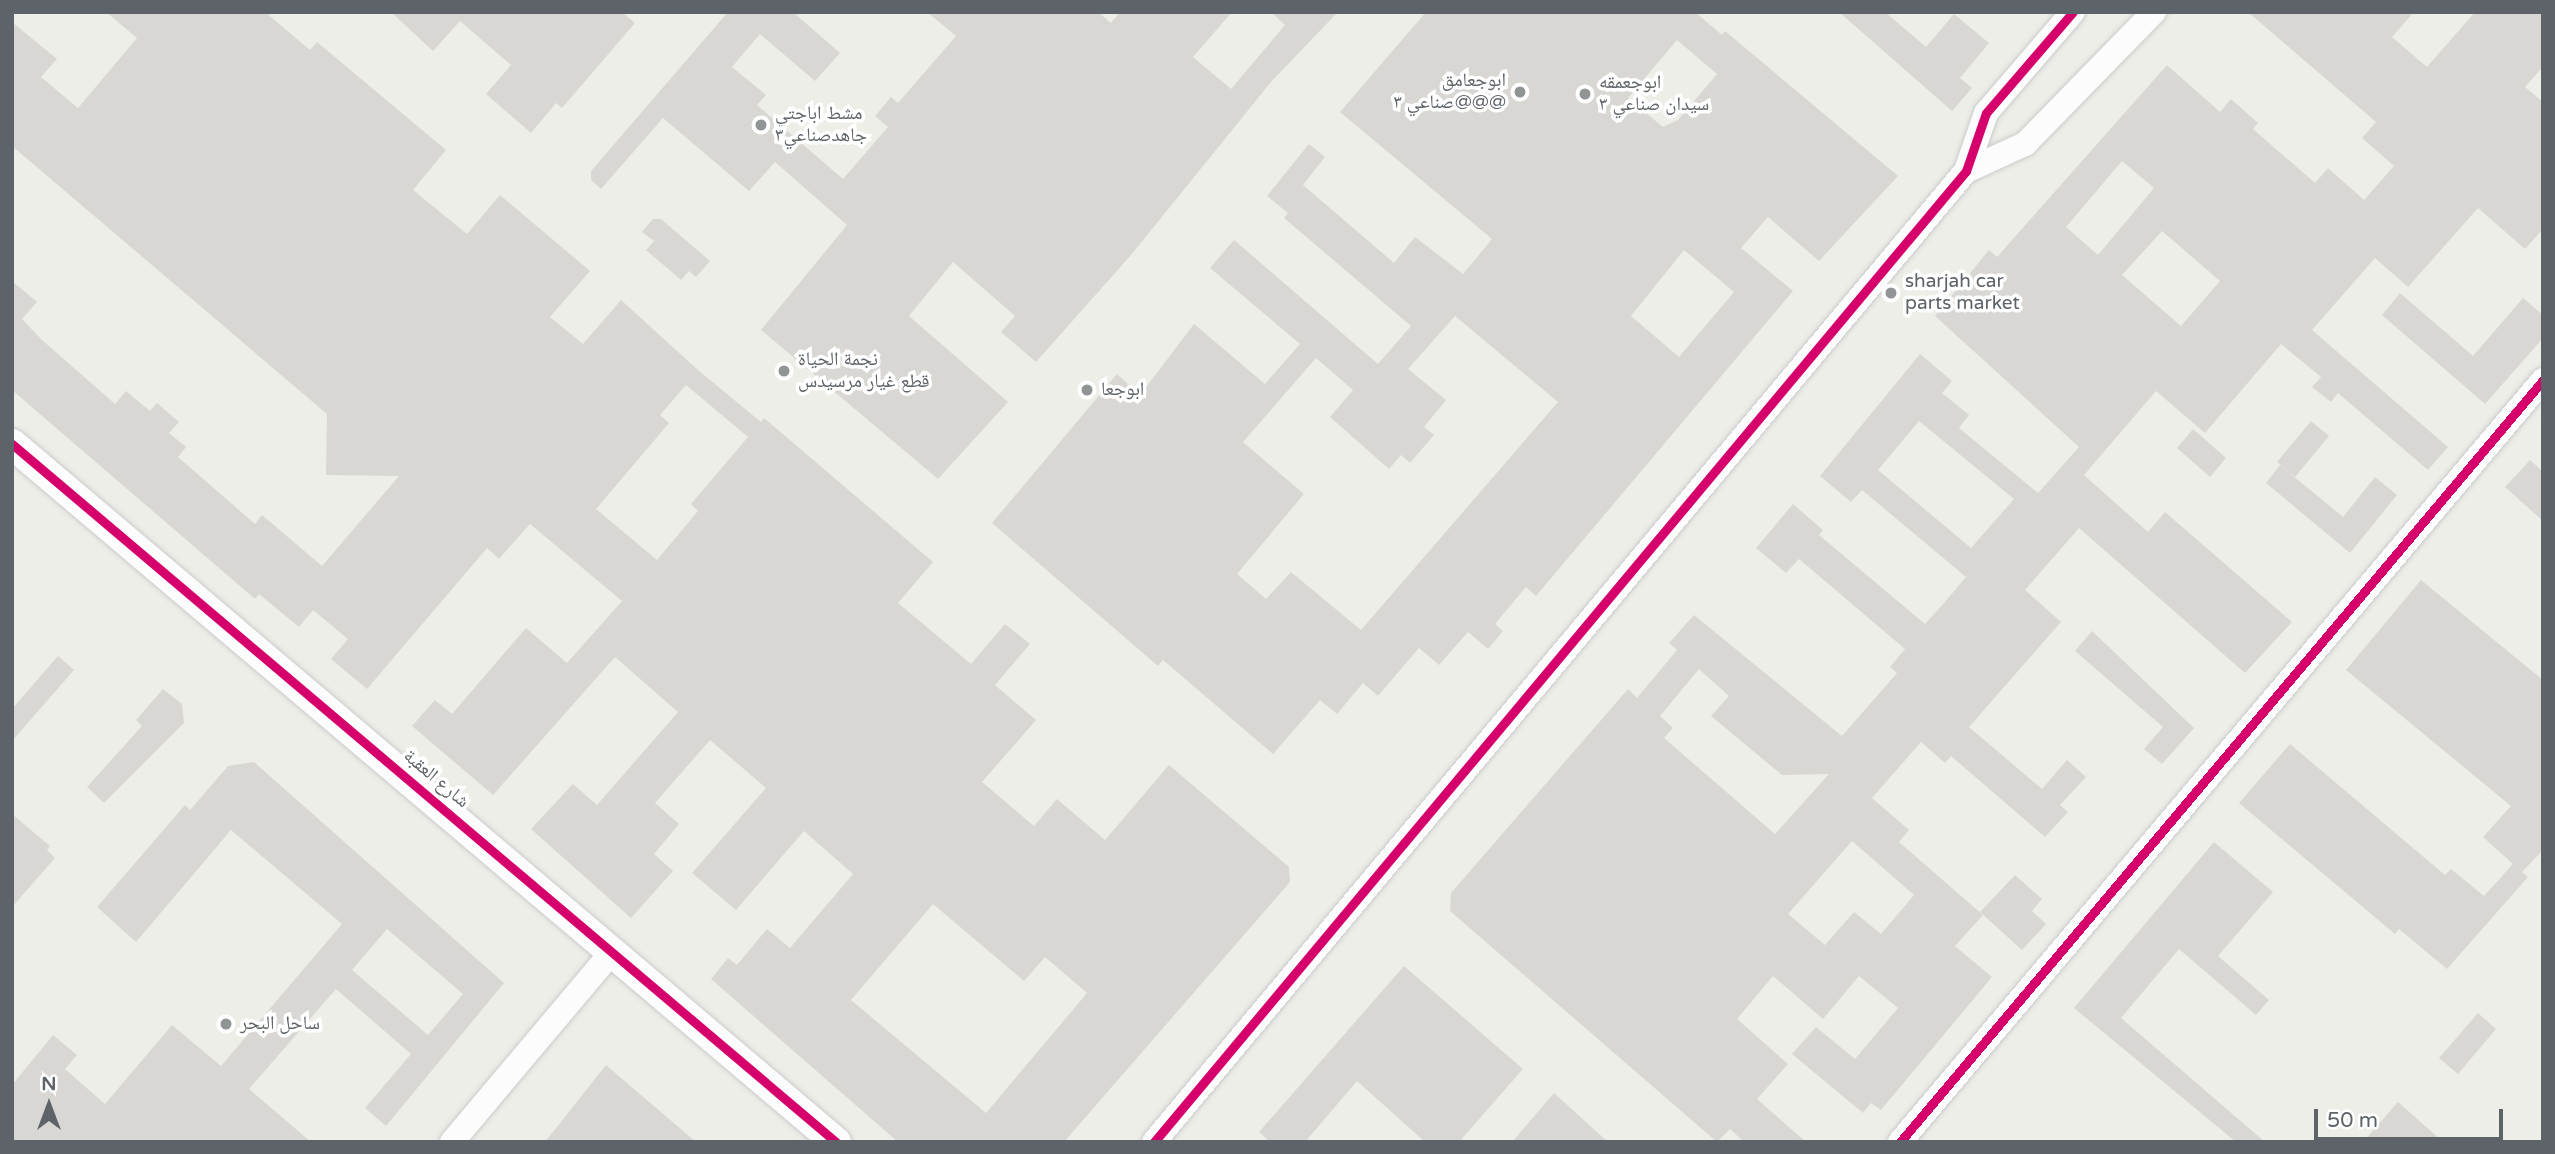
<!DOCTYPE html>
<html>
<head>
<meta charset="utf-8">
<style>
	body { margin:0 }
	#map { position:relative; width:2555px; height:1154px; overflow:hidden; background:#eeeee9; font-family:"Varela Round","Noto Naskh Arabic",sans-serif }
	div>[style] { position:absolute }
	.building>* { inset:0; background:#d8d7d4 }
	.roads { filter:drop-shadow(0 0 2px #cbcccb) drop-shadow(0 0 2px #cbcccb) }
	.minor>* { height:24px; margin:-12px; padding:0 12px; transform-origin:12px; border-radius:12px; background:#fcfcfc }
	.tertiary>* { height:30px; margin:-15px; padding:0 15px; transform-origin:15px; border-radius:15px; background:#fcfcfc }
	.cycleway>* { height:9px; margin:-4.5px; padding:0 4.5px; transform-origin:4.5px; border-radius:4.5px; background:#d6006c }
	.dots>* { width:19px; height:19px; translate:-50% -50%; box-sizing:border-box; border:4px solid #fff; border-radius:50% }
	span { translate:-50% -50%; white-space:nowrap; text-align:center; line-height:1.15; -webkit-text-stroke:7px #fff; paint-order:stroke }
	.poi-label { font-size:19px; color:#5d6368 }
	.right { translate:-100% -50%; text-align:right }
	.left { translate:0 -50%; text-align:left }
	.street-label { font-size:19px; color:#5d6368 }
	.frame { position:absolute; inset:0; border:14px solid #5d6368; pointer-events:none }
	.north { position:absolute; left:14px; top:1070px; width:70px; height:70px; -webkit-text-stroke:5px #fff; paint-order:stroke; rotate:0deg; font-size:19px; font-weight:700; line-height:28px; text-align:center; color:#5d6368 }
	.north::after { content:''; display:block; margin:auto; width:24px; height:32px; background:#5d6368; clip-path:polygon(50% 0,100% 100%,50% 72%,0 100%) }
	.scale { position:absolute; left:2314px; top:1109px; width:189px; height:32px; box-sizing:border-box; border:4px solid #5d6368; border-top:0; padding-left:9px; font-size:21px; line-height:24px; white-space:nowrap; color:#5d6368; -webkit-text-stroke:5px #fff; paint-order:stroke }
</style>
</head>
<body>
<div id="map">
	<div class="building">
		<div style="clip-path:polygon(evenodd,106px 12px,265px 12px,310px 50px,317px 42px,446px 150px,413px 190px,467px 234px,500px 195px,590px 271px,550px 317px,583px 344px,621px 300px,698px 370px,761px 422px,764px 418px,933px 562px,898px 603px,971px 664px,1005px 624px,1030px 644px,995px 685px,1036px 720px,982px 782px,1034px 826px,1057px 799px,1105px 840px,1169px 765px,1289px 867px,1290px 882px,1064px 1142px,898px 1142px,711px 979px,728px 958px,737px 965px,767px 929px,790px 948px,853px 874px,804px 831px,736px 910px,692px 873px,766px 788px,710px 740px,655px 803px,679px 824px,654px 854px,673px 871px,631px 918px,531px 829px,573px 784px,597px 805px,678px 712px,615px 657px,493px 795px,412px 726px,435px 700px,452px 714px,526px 628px,567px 663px,622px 601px,530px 524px,499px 559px,487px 548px,367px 689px,331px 659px,348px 639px,313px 610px,299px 627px,259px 594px,255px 599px,12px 390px,12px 281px,37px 302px,22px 319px,42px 340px,115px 404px,126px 391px,150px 411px,157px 403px,179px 422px,169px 433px,186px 447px,178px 457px,255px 524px,262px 515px,322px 566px,399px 476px,326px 475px,327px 414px,12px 146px,12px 22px,57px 59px,41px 77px,78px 108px,137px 38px,106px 12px,686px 385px,748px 437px,691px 504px,698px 511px,657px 560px,596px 509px,669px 423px,660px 415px,686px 385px,106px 12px,933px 904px,1024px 981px,1045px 957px,1087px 993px,986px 1113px,851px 1000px,933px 904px)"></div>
		<div style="clip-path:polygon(391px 12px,622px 12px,635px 23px,562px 108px,556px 103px,531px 133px,486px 94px,511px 65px,460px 21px,433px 51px)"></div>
		<div style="clip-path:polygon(728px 12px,793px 12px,840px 53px,815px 81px,760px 34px,732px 67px,766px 95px,757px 105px,843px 179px,888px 127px,875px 116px,891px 97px,898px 103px,956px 36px,927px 12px,1098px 12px,1111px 23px,1120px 12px,1232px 12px,1193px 57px,1231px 89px,1285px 25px,1271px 12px,1338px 12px,1271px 82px,1131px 255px,1036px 362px,1001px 332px,1015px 316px,953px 262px,909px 316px,1008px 402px,938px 479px,761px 330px,847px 225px,775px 162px,749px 191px,663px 118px,601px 189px,591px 180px,591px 171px)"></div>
		<div style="clip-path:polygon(evenodd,1426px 12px,1695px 12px,1722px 35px,1725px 31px,1898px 176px,1819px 261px,1768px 217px,1741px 248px,1793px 291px,1536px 596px,1526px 587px,1495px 624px,1503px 631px,1488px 649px,1468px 632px,1439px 665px,1419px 648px,1378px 696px,1363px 683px,1337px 714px,1320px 700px,1273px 754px,1163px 660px,1158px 666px,992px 523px,1117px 374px,1140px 395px,1194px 324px,1265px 384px,1300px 344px,1210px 268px,1234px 240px,1378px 364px,1411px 326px,1284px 218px,1288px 213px,1267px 196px,1309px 144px,1325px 157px,1303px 185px,1394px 263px,1415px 237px,1463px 274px,1492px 239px,1340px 112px,1426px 12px,1677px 40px,1717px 74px,1678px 120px,1663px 127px,1628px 98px,1677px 40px,1426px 12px,1684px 250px,1734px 292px,1679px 357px,1631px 316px,1684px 250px,1426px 12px,1455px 316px,1558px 402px,1361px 630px,1291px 572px,1266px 599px,1237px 574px,1304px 494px,1243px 442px,1316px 358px,1353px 390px,1330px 417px,1389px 469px,1401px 455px,1410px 463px,1434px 435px,1424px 427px,1446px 400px,1408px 369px,1455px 316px)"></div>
		<div style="clip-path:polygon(1839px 12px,1885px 12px,1926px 47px,1954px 14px,1989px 43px,1960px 78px,1972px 88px,1952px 111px)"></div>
		<div style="clip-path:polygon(evenodd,2248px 12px,2414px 12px,2392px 37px,2427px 67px,2475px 12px,2543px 12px,2543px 67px,2525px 87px,2543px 102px,2543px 229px,2525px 249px,2478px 208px,2408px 287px,2375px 258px,2312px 330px,2448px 447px,2428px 470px,2338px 393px,2331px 402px,2312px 387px,2321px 377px,2281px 344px,2205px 433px,2156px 391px,2084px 475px,2148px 532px,2165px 512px,2292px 622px,2245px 673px,2079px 528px,2025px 590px,2061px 622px,1969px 727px,2042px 789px,2067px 760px,2086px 777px,2060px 805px,2068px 812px,2045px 837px,1951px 756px,1945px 763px,1921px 742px,1872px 798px,1909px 830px,1899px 842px,1983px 915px,1955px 946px,1992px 977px,1881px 1110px,1871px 1103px,1863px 1113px,1792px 1054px,1816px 1027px,1855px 1059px,1898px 1008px,1859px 976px,1823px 1019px,1773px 976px,1737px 1019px,1788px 1064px,1757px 1099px,1806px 1142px,1744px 1142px,1730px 1129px,1717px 1142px,1450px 911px,1451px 893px,1628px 689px,1637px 698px,1677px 650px,1669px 643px,1694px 615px,1842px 736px,1897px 673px,1890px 667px,1905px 649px,1799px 559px,1786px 573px,1756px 548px,1793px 504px,1823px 530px,1819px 535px,1925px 624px,1944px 603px,1966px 577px,1862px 490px,1851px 502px,1820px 476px,1920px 354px,1952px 381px,1942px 393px,1969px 415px,1959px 428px,2038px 493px,2079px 447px,1935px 316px,1989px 250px,1997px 257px,2167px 65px,2220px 112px,2231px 99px,2258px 123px,2253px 129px,2315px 183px,2328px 168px,2364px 200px,2394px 166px,2362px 138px,2376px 122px,2248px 12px,2122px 161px,2154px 188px,2098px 255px,2066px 227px,2122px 161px,2248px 12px,2162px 231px,2220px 281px,2181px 326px,2122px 275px,2162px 231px,2248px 12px,1919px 421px,2014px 499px,1971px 548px,1878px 470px,1919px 421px,2248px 12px,1699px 669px,1729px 696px,1711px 716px,1782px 775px,1829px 774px,1775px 834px,1664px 738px,1673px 728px,1660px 716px,1699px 669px,2248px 12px,1852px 841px,1914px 895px,1881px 934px,1854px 912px,1825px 945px,1788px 914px,1852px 841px)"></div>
		<div style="clip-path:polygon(653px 219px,661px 219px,710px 261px,696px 277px,689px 271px,681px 280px,646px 250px,654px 241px,642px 232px)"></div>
		<div style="clip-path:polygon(2400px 293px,2473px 356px,2523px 298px,2543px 315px,2543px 338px,2485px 404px,2382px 315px)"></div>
		<div style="clip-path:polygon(2311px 421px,2329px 436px,2295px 477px,2277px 462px)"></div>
		<div style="clip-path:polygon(2193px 429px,2226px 458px,2210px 477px,2177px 448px)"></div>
		<div style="clip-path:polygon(2530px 460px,2543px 472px,2543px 521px,2505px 487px)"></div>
		<div style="clip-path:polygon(2280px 465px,2343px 517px,2375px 477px,2397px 495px,2350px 553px,2266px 483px)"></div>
		<div style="clip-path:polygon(2421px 580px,2543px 680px,2543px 850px,2522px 872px,2528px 877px,2447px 969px,2399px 929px,2395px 934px,2239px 803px,2290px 744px,2445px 875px,2451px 869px,2484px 896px,2513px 864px,2483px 837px,2511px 806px,2346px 670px)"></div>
		<div style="clip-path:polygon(2092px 631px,2194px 728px,2162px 764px,2144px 749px,2163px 727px,2075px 651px)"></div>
		<div style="clip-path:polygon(58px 656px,74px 670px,12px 741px,12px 709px)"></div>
		<div style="clip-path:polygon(163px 689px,182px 704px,184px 723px,104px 803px,87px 787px,142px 726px,136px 720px)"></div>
		<div style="clip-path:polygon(evenodd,254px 762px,504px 983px,386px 1126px,365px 1108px,411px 1054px,336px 989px,249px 1089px,311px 1142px,12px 1142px,12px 1085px,53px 1035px,77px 1055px,65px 1069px,105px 1104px,172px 1025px,221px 1066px,342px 924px,231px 830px,136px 942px,97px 907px,185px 805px,190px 810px,228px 766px,254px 762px,387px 929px,463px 994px,428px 1035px,352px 970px,387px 929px)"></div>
		<div style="clip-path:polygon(12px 814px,50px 846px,47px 850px,55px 858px,12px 907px)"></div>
		<div style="clip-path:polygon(2214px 842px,2273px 892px,2218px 956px,2269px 1000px,2256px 1015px,2179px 949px,2121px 1018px,2265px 1142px,2236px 1142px,2074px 1008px)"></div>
		<div style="clip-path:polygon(2015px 875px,2042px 899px,2032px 911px,2046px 924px,2022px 950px,1980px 912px)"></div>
		<div style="clip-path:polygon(1404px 966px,1523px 1069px,1459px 1142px,1425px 1142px,1357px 1081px,1305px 1142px,1270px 1142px,1259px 1132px)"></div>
		<div style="clip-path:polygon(2478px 1013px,2496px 1029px,2458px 1074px,2439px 1058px)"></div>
		<div style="clip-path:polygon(606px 1065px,696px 1142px,545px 1142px)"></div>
		<div style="clip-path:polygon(1554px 1093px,1608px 1142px,1512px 1142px)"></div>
		<div style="clip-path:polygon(2398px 1102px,2406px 1109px,2443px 1142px,2363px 1142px)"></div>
	</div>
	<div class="roads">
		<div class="minor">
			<div style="left:1966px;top:171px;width:65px;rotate:-24.6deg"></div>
			<div style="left:2025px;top:144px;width:185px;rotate:-45.7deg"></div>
			<div style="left:452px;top:1142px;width:248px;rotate:-49.9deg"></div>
			<div style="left:1154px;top:1142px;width:1266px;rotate:-50.1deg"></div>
			<div style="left:1966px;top:171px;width:61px;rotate:-71deg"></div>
			<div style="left:1986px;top:113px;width:133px;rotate:-49.3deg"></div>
			<div style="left:1900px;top:1142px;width:997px;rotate:-49.84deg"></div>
		</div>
		<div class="tertiary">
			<div style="left:12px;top:444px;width:1080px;rotate:40.27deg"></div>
		</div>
	</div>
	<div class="cycleway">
		<div style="left:12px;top:444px;width:1080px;rotate:40.27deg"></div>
		<div style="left:1154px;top:1142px;width:1266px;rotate:-50.1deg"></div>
		<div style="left:1966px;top:171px;width:61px;rotate:-71deg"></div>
		<div style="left:1986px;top:113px;width:133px;rotate:-49.3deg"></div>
		<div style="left:1900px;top:1142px;width:997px;rotate:-49.84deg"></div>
	</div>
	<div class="dots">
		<div style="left:1520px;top:92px;background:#909495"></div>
		<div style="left:1585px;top:94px;background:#909495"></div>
		<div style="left:761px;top:125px;background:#909495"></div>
		<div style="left:1891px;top:293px;background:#909495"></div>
		<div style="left:784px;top:371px;background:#909495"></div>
		<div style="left:1087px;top:390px;background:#909495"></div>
		<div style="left:226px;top:1024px;background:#909495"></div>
	</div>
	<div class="poi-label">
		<span class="right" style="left:1506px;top:92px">ابوجعامق<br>صناعي ٣@@@</span>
		<span class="left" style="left:1599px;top:94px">ابوجعمقه<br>سيدان صناعي ٣</span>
		<span class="left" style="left:775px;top:125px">مشط اباجتي<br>جاهدصناعي٣</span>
		<span class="left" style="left:1905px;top:293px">sharjah car<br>parts market</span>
		<span class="left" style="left:798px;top:371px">نجمة الحياة<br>قطع غيار مرسيدس</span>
		<span class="left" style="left:1101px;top:390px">ابوجعا</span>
		<span class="left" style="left:240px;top:1024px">ساحل البحر</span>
	</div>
	<div class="street-label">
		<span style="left:436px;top:779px;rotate:40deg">شارع العقبة</span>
	</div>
	<div class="frame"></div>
	<div class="north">N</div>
	<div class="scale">50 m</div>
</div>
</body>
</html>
